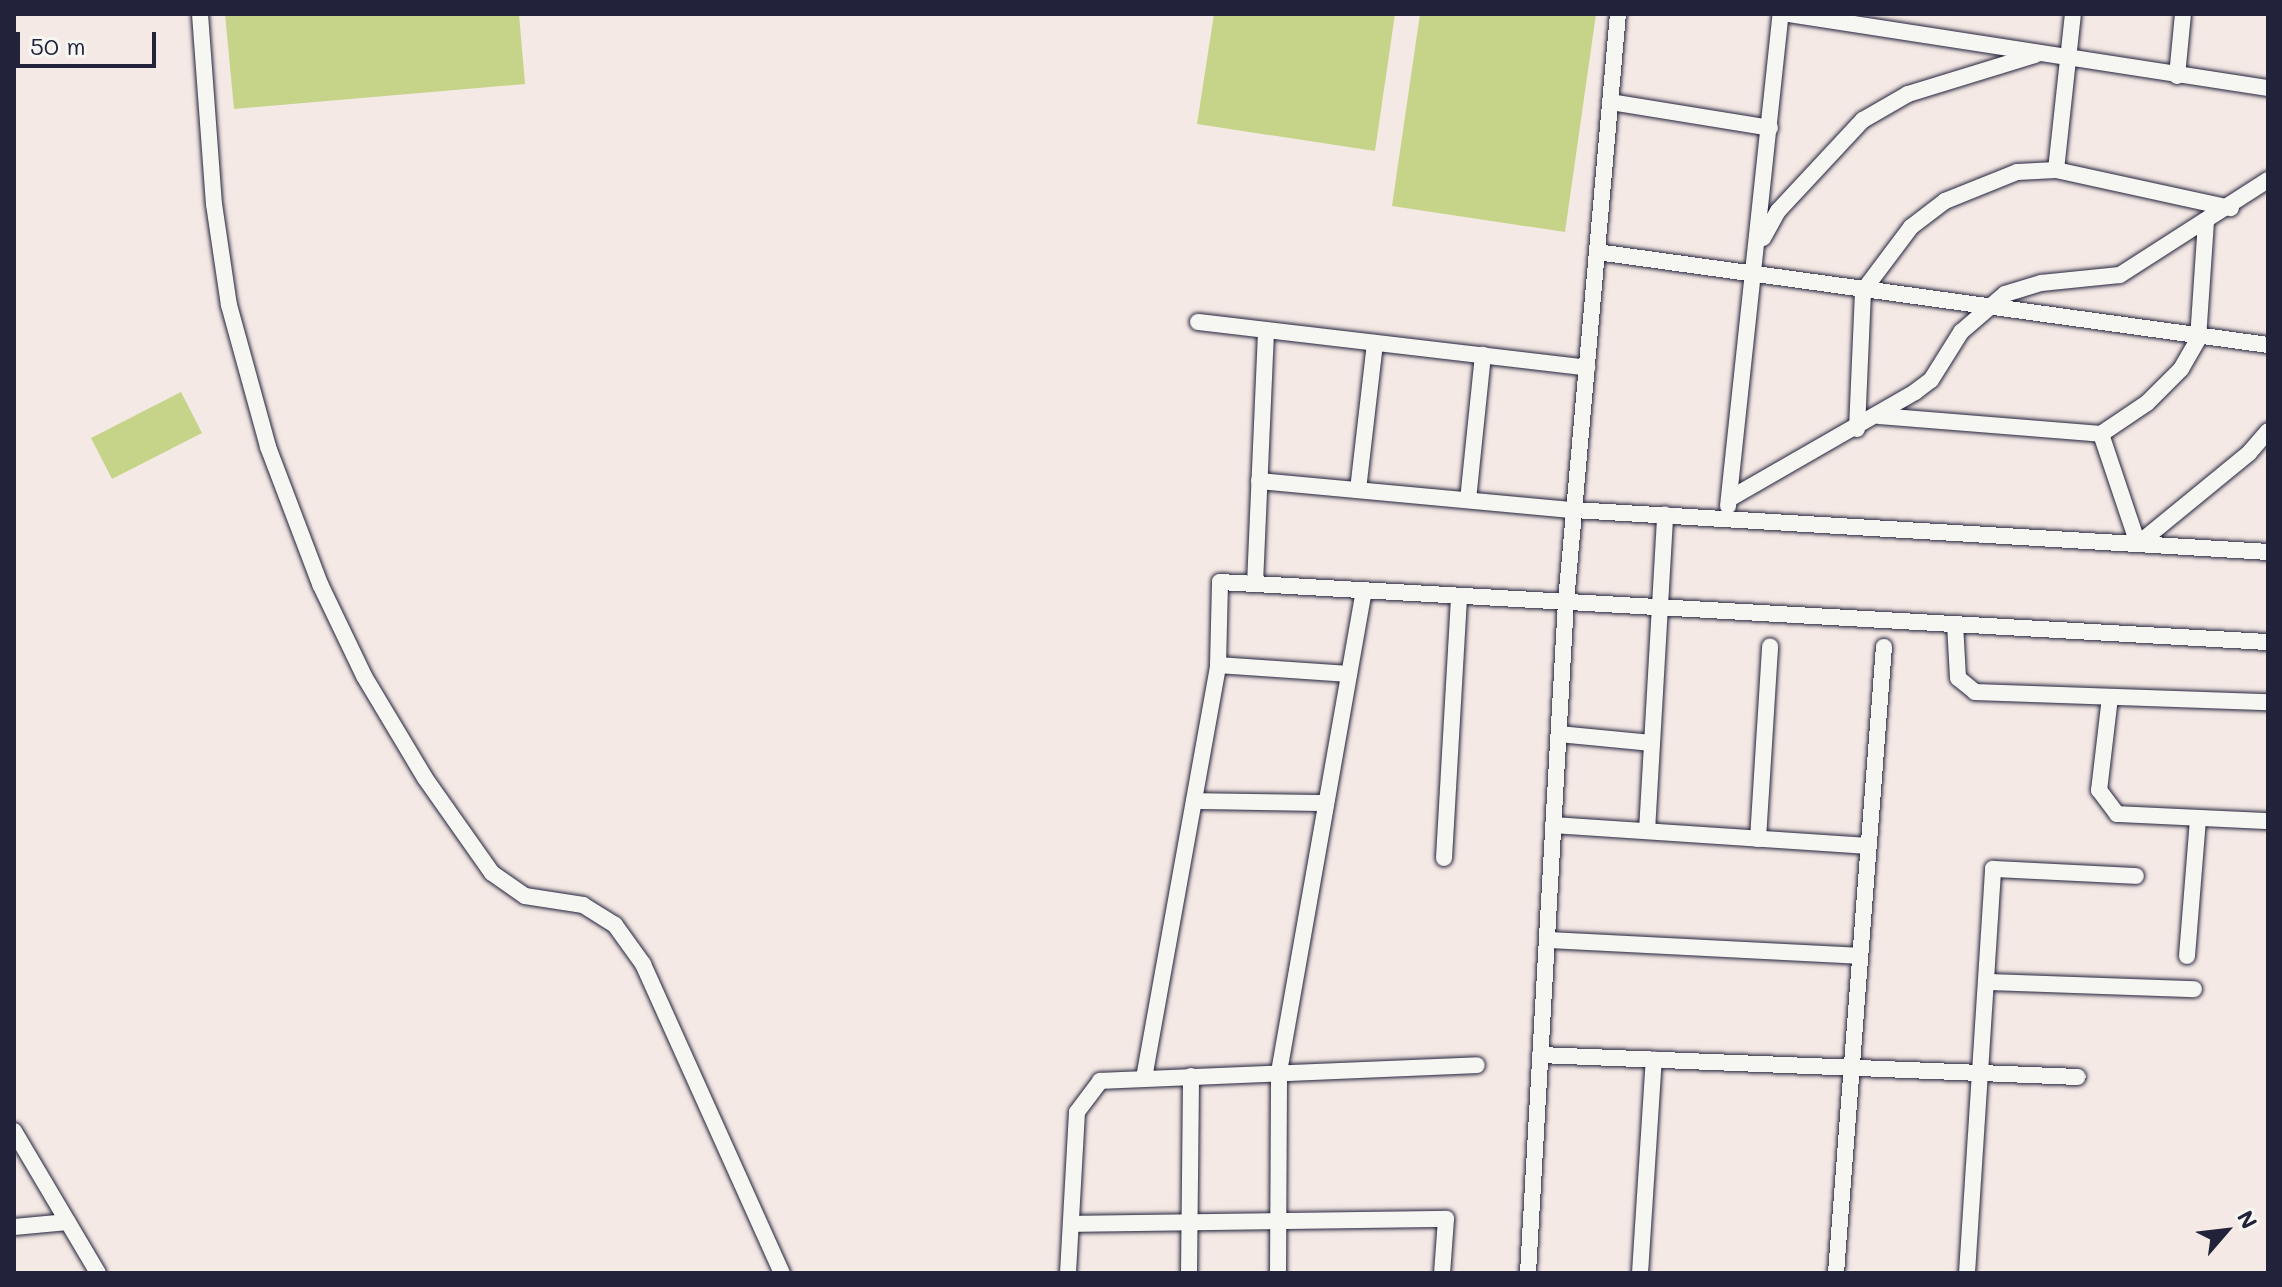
<!DOCTYPE html>
<html>
<head>
<meta charset="utf-8">
<style>
	body { margin:0 }
	#map { position:relative; width:2282px; height:1287px; overflow:hidden; background:#f5e9e5; font-family:Mali,sans-serif }
	div>[style] { position:absolute }
	.green>* { inset:0; background:#c5d488 }
	.roads { filter:drop-shadow(0 0 2px #22223b) drop-shadow(0 0 2px #22223b) }
	.minor>* { height:16px; margin:-8px; padding:0 8px; transform-origin:8px; border-radius:8px; background:#f6f6f2 }
	span { translate:-50% -50%; white-space:nowrap; text-align:center; line-height:1.15; -webkit-text-stroke:6px #f6f6f2; paint-order:stroke }
	.frame { position:absolute; inset:0; border:16px solid #22223b; pointer-events:none }
	.north { position:absolute; left:2186px; top:1191px; width:80px; height:80px; -webkit-text-stroke:6px #f6f6f2; paint-order:stroke; rotate:62deg; font-size:22px; font-weight:700; line-height:32px; text-align:center; color:#22223b }
	.north::after { content:''; display:block; margin:auto; width:28px; height:36px; background:#22223b; clip-path:polygon(50% 0,100% 100%,50% 72%,0 100%) }
	.scale { position:absolute; left:16px; top:32px; width:140px; height:36px; box-sizing:border-box; border:4px solid #22223b; border-top:0; padding-left:10px; font-size:24px; line-height:28px; white-space:nowrap; color:#22223b; -webkit-text-stroke:6px #f6f6f2; paint-order:stroke }
</style>
</head>
<body>
<div id="map">
	<div class="green">
		<div style="clip-path:polygon(225px 14px,519px 14px,525px 84px,234px 109px)"></div>
		<div style="clip-path:polygon(1214px 14px,1395px 14px,1375px 151px,1197px 124px)"></div>
		<div style="clip-path:polygon(1420px 14px,1596px 14px,1565px 232px,1392px 206px)"></div>
		<div style="clip-path:polygon(181px 392px,202px 433px,112px 479px,91px 438px)"></div>
	</div>
	<div class="roads">
		<div class="minor">
			<div style="left:200px;top:14px;width:191px;rotate:85.8deg"></div>
			<div style="left:214px;top:204px;width:102px;rotate:81.6deg"></div>
			<div style="left:229px;top:305px;width:147px;rotate:74.6deg"></div>
			<div style="left:268px;top:447px;width:147px;rotate:69.2deg"></div>
			<div style="left:320px;top:584px;width:102px;rotate:64.4deg"></div>
			<div style="left:364px;top:676px;width:119px;rotate:59.1deg"></div>
			<div style="left:425px;top:778px;width:116px;rotate:54.8deg"></div>
			<div style="left:492px;top:873px;width:40px;rotate:34.9deg"></div>
			<div style="left:525px;top:896px;width:59px;rotate:8.8deg"></div>
			<div style="left:583px;top:905px;width:38px;rotate:32deg"></div>
			<div style="left:615px;top:925px;width:48px;rotate:54.3deg"></div>
			<div style="left:643px;top:964px;width:339px;rotate:65.8deg"></div>
			<div style="left:1789px;top:14px;width:485px;rotate:8.8deg"></div>
			<div style="left:2177px;top:76px;width:62px;rotate:-84.5deg"></div>
			<div style="left:1610px;top:102px;width:162px;rotate:9.2deg"></div>
			<div style="left:2056px;top:170px;width:157px;rotate:-83.8deg"></div>
			<div style="left:1763px;top:238px;width:31px;rotate:-61deg"></div>
			<div style="left:1778px;top:211px;width:125px;rotate:-47deg"></div>
			<div style="left:1863px;top:120px;width:52px;rotate:-30deg"></div>
			<div style="left:1908px;top:94px;width:133px;rotate:-17.1deg"></div>
			<div style="left:1597px;top:252px;width:677px;rotate:7.89deg"></div>
			<div style="left:1198px;top:322px;width:392px;rotate:6.7deg"></div>
			<div style="left:1879px;top:416px;width:223px;rotate:4.6deg"></div>
			<div style="left:2101px;top:434px;width:55px;rotate:-34deg"></div>
			<div style="left:2147px;top:403px;width:48px;rotate:-45deg"></div>
			<div style="left:2181px;top:369px;width:34px;rotate:-60deg"></div>
			<div style="left:2198px;top:339px;width:116px;rotate:-86.1deg"></div>
			<div style="left:1857px;top:429px;width:138px;rotate:-87.5deg"></div>
			<div style="left:1863px;top:291px;width:80px;rotate:-53.1deg"></div>
			<div style="left:1911px;top:227px;width:43px;rotate:-37.4deg"></div>
			<div style="left:1945px;top:201px;width:78px;rotate:-21.9deg"></div>
			<div style="left:2017px;top:172px;width:39px;rotate:-3deg"></div>
			<div style="left:2056px;top:170px;width:179px;rotate:12.3deg"></div>
			<div style="left:2101px;top:434px;width:116px;rotate:71.4deg"></div>
			<div style="left:2138px;top:544px;width:144px;rotate:-39.3deg"></div>
			<div style="left:2249px;top:453px;width:29px;rotate:-49deg"></div>
			<div style="left:1259px;top:481px;width:316px;rotate:5.3deg"></div>
			<div style="left:1574px;top:510px;width:695px;rotate:3.46deg"></div>
			<div style="left:1358px;top:490px;width:148px;rotate:-83.4deg"></div>
			<div style="left:1729px;top:499px;width:215px;rotate:-29.9deg"></div>
			<div style="left:1915px;top:392px;width:20px;rotate:-37deg"></div>
			<div style="left:1931px;top:380px;width:57px;rotate:-58deg"></div>
			<div style="left:1961px;top:332px;width:58px;rotate:-40.8deg"></div>
			<div style="left:2005px;top:294px;width:38px;rotate:-17deg"></div>
			<div style="left:2041px;top:283px;width:79px;rotate:-5.8deg"></div>
			<div style="left:2120px;top:275px;width:176px;rotate:-32.7deg"></div>
			<div style="left:1468px;top:500px;width:146px;rotate:-84.1deg"></div>
			<div style="left:1728px;top:506px;width:495px;rotate:-83.9deg"></div>
			<div style="left:1255px;top:584px;width:254px;rotate:-87.5deg"></div>
			<div style="left:1955px;top:624px;width:54px;rotate:86.8deg"></div>
			<div style="left:1958px;top:678px;width:22px;rotate:39deg"></div>
			<div style="left:1975px;top:692px;width:293px;rotate:2deg"></div>
			<div style="left:1218px;top:665px;width:131px;rotate:3.9deg"></div>
			<div style="left:2110px;top:697px;width:94px;rotate:96.7deg"></div>
			<div style="left:2099px;top:790px;width:30px;rotate:53deg"></div>
			<div style="left:2117px;top:814px;width:151px;rotate:2.7deg"></div>
			<div style="left:1559px;top:734px;width:93px;rotate:5.5deg"></div>
			<div style="left:1194px;top:801px;width:132px;rotate:0.9deg"></div>
			<div style="left:1553px;top:825px;width:316px;rotate:3.8deg"></div>
			<div style="left:1647px;top:831px;width:317px;rotate:-86.7deg"></div>
			<div style="left:1758px;top:839px;width:193px;rotate:-86.4deg"></div>
			<div style="left:1444px;top:858px;width:262px;rotate:-86.7deg"></div>
			<div style="left:1547px;top:940px;width:313px;rotate:2.9deg"></div>
			<div style="left:2187px;top:956px;width:137px;rotate:-85.4deg"></div>
			<div style="left:1990px;top:982px;width:204px;rotate:2deg"></div>
			<div style="left:1540px;top:1055px;width:538px;rotate:2.34deg"></div>
			<div style="left:1144px;top:1078px;width:420px;rotate:-79.8deg"></div>
			<div style="left:1218px;top:665px;width:83px;rotate:-88.6deg"></div>
			<div style="left:1220px;top:582px;width:1050px;rotate:3.28deg"></div>
			<div style="left:14px;top:1131px;width:165px;rotate:59.4deg"></div>
			<div style="left:1071px;top:1224px;width:375px;rotate:-0.8deg"></div>
			<div style="left:1446px;top:1219px;width:54px;rotate:94.2deg"></div>
			<div style="left:14px;top:1227px;width:54px;rotate:-5.3deg"></div>
			<div style="left:1068px;top:1273px;width:161px;rotate:-86.8deg"></div>
			<div style="left:1077px;top:1112px;width:39px;rotate:-53deg"></div>
			<div style="left:1100px;top:1081px;width:377px;rotate:-2.4deg"></div>
			<div style="left:1189px;top:1273px;width:197px;rotate:-89.4deg"></div>
			<div style="left:1278px;top:1273px;width:201px;rotate:-89.7deg"></div>
			<div style="left:1279px;top:1072px;width:489px;rotate:-80deg"></div>
			<div style="left:1528px;top:1273px;width:672px;rotate:-86.76deg"></div>
			<div style="left:1566px;top:602px;width:590px;rotate:-84.95deg"></div>
			<div style="left:1640px;top:1273px;width:214px;rotate:-86.3deg"></div>
			<div style="left:1836px;top:1273px;width:628px;rotate:-85.62deg"></div>
			<div style="left:1967px;top:1273px;width:405px;rotate:-86.3deg"></div>
			<div style="left:1993px;top:869px;width:143px;rotate:2.8deg"></div>
		</div>
	</div>
	<div class="frame"></div>
	<div class="north">N</div>
	<div class="scale">50 m</div>
</div>
</body>
</html>
